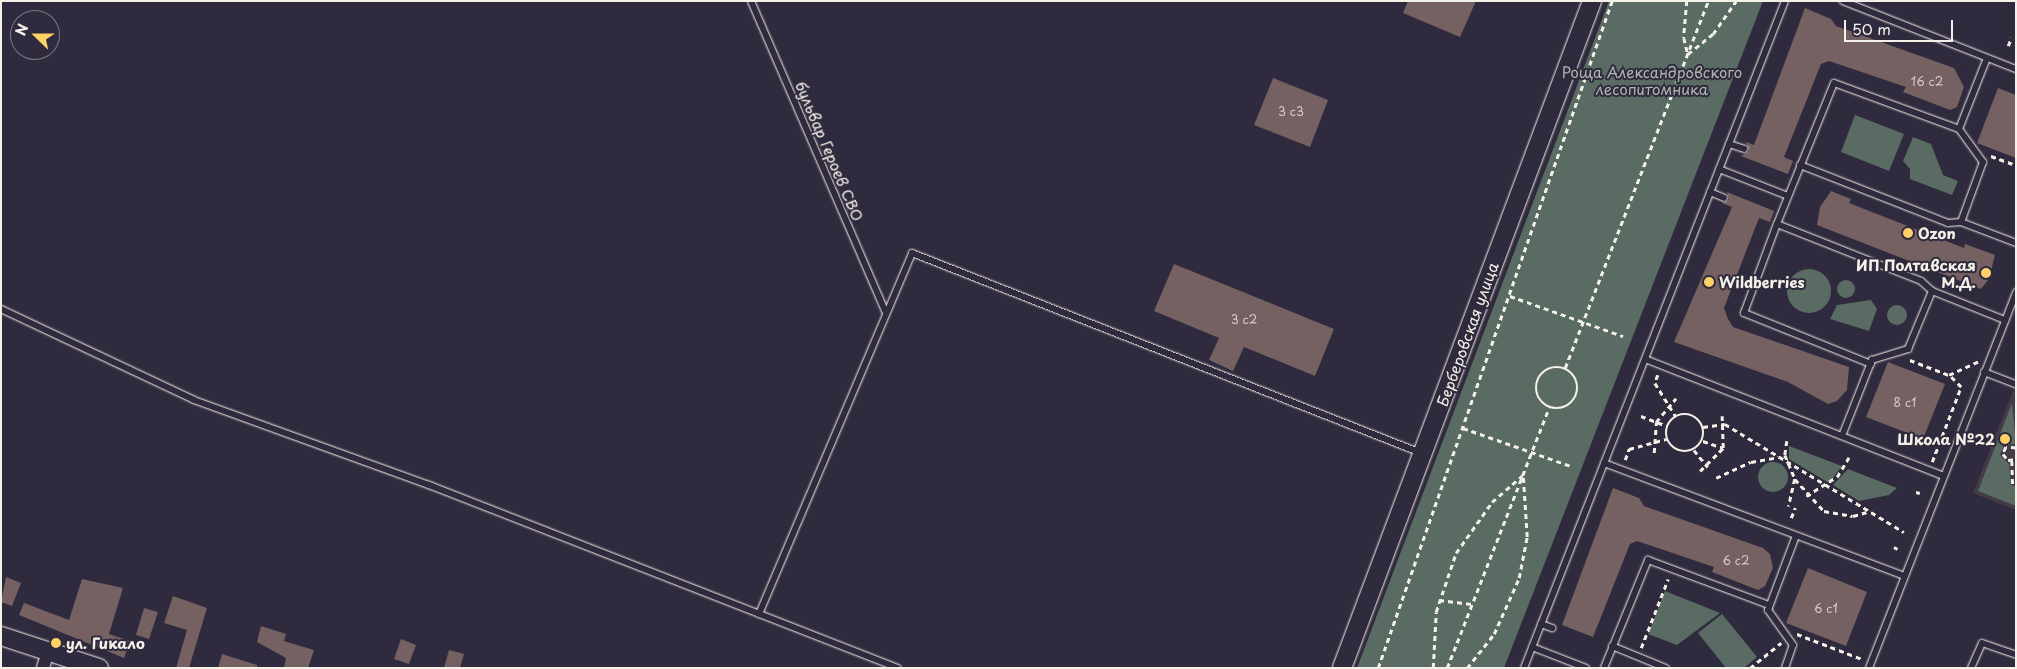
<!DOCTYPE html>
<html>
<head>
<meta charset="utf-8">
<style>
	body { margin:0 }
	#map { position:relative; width:2017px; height:669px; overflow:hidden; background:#2f2a3d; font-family:"Playpen Sans",sans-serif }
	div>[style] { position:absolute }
	.built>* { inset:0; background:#443a48 }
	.green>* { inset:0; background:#596b63 }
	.round { border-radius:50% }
	.building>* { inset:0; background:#756162 }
	.path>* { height:2.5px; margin-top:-1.25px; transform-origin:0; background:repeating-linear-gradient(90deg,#f4f1e8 0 5px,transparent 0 9px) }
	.path>.ring { margin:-1.25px; padding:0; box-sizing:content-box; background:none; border:2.5px solid #f4f1e8; border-radius:50% }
	.roads { filter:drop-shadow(0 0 1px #f4f1e8) drop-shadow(0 0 1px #f4f1e8) }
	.lane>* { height:6px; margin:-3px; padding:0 3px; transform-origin:3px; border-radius:3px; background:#2f2a3d }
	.street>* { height:12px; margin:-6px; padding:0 6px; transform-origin:6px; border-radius:6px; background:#2f2a3d }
	.secondary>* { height:18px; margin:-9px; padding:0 9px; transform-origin:9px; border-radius:9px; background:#2f2a3d }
	.dots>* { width:14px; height:14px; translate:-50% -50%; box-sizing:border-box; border:2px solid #2f2a3d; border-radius:50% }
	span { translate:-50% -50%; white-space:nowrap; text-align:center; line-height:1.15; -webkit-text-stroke:4px #2f2a3d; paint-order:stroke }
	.number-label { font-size:12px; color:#d4cdc6 }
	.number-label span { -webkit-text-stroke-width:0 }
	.park-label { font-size:15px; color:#aeb5ac }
	.street-label { font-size:15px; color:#f4f1e8 }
	.poi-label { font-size:15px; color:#f4f1e8; font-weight:700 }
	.left { translate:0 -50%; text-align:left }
	.right { translate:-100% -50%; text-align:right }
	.frame { position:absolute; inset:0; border:2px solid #f4f1e8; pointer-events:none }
	.north { position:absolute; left:10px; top:10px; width:50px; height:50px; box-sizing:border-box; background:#2f2a3d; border:1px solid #7e7a81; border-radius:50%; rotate:292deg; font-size:14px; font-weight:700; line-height:20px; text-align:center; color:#f4f1e8 }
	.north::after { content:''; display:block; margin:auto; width:18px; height:22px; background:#ffd166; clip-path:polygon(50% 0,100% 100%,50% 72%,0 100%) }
	.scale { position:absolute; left:1844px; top:20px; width:109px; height:22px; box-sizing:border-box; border:2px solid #f4f1e8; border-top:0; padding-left:6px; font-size:15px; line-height:18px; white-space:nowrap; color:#f4f1e8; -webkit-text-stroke:4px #2f2a3d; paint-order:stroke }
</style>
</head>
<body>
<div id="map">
	<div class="built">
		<div style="clip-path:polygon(2016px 383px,2016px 510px,1973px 493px)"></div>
	</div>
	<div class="green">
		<div style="clip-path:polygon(1609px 1px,1763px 1px,1504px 668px,1357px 668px)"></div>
		<div style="clip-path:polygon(1855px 115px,1904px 134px,1889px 171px,1841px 152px)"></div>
		<div style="clip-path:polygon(1913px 137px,1931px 144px,1943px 175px,1958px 181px,1952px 195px,1910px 179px,1910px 169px,1903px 161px)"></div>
		<div class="round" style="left:1787px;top:269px;width:44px;height:44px"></div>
		<div class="round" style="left:1837px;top:280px;width:18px;height:18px"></div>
		<div style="clip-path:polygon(1871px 300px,1877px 309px,1869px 331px,1830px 319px,1837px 305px)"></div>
		<div class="round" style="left:1887px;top:305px;width:20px;height:20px"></div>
		<div style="clip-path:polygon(2012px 403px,2016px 444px,2004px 445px,2000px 455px,2009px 464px,2011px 485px,2015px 486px,2016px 463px,2016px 506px,1978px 491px)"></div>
		<div style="clip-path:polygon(1789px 446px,1842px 466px,1829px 483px,1789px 459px)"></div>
		<div class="round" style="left:1758px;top:462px;width:30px;height:30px"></div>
		<div style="clip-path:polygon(1848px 469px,1897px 488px,1889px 495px,1859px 501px,1833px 485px)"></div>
		<div style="clip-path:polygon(1665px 591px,1720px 613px,1677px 645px,1648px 634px)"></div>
		<div style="clip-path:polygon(1722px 614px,1757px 657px,1744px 668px,1726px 668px,1698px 633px)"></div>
	</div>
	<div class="building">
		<div style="clip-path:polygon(1408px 1px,1476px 1px,1460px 37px,1403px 13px)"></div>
		<div style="clip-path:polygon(1805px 8px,1831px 19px,1836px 26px,1954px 68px,1964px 87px,1957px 107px,1950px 110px,1903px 92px,1906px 87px,1829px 61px,1821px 64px,1784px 157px,1793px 161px,1788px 174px,1741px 156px,1749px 151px,1746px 142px,1754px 145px)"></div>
		<div style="clip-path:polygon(1273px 78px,1328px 100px,1310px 147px,1254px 125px)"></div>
		<div style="clip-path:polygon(1998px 88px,2016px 95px,2016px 158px,1977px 143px)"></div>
		<div style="clip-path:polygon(1831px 191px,1851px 199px,1849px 203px,1964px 248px,1965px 244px,1995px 255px,1989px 279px,1981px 289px,1817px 225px,1820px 207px)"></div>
		<div style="clip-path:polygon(1727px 192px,1774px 211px,1770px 222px,1759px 218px,1724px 308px,1728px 319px,1733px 327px,1849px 367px,1847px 390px,1837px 401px,1828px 404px,1788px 382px,1674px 342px,1732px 207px,1722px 203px,1729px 200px)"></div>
		<div style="clip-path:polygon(1174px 264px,1334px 329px,1315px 376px,1244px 347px,1233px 371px,1209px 360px,1219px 338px,1154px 311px)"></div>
		<div style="clip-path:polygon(1888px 362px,1945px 384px,1923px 439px,1866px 417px)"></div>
		<div style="clip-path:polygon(1613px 488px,1639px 498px,1644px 506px,1763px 548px,1770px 554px,1773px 568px,1765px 586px,1758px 590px,1712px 572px,1714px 567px,1637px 541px,1630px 544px,1593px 637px,1562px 625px)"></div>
		<div style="clip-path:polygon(1808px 568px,1867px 592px,1846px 646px,1786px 623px)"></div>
		<div style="clip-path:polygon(6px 577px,21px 583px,12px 606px,1px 602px)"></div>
		<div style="clip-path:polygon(82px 579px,123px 588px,109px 634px,130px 641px,124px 658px,19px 615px,24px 603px,69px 620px)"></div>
		<div style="clip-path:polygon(173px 596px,207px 608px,189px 668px,176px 668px,187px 630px,164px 623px)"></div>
		<div style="clip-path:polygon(144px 608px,158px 612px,149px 639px,136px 635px)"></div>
		<div style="clip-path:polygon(261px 626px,286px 634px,284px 641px,314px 650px,308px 668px,284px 668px,286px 658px,257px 642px)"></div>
		<div style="clip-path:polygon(401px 639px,416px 645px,409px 664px,394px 659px)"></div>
		<div style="clip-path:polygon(449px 650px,464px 654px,460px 668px,444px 668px)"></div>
		<div style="clip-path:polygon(222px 654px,257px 665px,257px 668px,218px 668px)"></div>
	</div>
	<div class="path">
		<div style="left:1687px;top:1px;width:37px;rotate:95deg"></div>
		<div style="left:1684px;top:38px;width:16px;rotate:76deg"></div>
		<div style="left:1688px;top:54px;width:32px;rotate:-39deg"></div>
		<div style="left:1713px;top:34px;width:40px;rotate:-55.1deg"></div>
		<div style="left:2008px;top:46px;width:9px;rotate:-69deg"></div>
		<div style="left:1991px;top:156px;width:27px;rotate:20deg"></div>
		<div style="left:1510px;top:296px;width:120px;rotate:19.5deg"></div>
		<div style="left:1910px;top:360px;width:42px;rotate:21deg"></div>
		<div style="left:1949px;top:375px;width:33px;rotate:-25deg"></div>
		<div class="ring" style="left:1536px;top:367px;width:39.5px;height:39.5px"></div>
		<div style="left:1565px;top:368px;width:394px;rotate:-68.7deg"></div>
		<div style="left:1658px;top:375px;width:9px;rotate:111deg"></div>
		<div style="left:1655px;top:383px;width:40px;rotate:58deg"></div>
		<div class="ring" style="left:1666px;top:414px;width:35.5px;height:35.5px"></div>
		<div style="left:1641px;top:416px;width:28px;rotate:21deg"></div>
		<div style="left:1703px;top:427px;width:22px;rotate:-8deg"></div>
		<div style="left:1725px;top:424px;width:209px;rotate:31.1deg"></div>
		<div style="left:1463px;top:428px;width:114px;rotate:19.4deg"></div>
		<div style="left:1703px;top:441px;width:21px;rotate:19deg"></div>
		<div style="left:1787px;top:441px;width:14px;rotate:98deg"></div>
		<div style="left:1785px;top:455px;width:26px;rotate:67deg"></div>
		<div style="left:1795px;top:479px;width:28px;rotate:103deg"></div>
		<div style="left:2016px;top:448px;width:10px;rotate:-174deg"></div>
		<div style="left:2006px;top:447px;width:8px;rotate:113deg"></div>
		<div style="left:2003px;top:454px;width:8px;rotate:50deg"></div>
		<div style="left:2008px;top:460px;width:8px;rotate:-7deg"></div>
		<div style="left:1694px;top:450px;width:22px;rotate:51deg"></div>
		<div style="left:1654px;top:453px;width:31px;rotate:-86deg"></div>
		<div style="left:1656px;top:422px;width:31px;rotate:-50deg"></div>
		<div style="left:1625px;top:460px;width:12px;rotate:-70deg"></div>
		<div style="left:1629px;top:449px;width:39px;rotate:-15deg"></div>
		<div style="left:2012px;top:461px;width:25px;rotate:88deg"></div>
		<div style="left:1932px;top:462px;width:80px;rotate:-68.9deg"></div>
		<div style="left:1961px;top:387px;width:17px;rotate:-135deg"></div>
		<div style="left:1700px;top:471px;width:33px;rotate:-45deg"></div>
		<div style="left:1723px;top:448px;width:32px;rotate:-92deg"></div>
		<div style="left:1716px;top:478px;width:38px;rotate:-25deg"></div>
		<div style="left:1751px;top:462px;width:28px;rotate:-10deg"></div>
		<div style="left:1795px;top:479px;width:43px;rotate:47.8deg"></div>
		<div style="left:1824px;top:511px;width:29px;rotate:10deg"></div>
		<div style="left:1853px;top:516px;width:18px;rotate:-16deg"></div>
		<div style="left:1916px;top:492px;width:4px;rotate:14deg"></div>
		<div style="left:1806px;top:496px;width:36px;rotate:-32deg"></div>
		<div style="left:1837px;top:477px;width:23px;rotate:-59deg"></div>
		<div style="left:1791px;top:518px;width:11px;rotate:-68deg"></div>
		<div style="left:1894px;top:547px;width:4px;rotate:27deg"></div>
		<div style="left:1439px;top:600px;width:33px;rotate:7deg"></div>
		<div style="left:1797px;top:634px;width:70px;rotate:21deg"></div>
		<div style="left:1641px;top:648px;width:74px;rotate:-68.6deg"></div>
		<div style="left:1378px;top:668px;width:707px;rotate:-70.67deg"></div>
		<div style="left:1433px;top:668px;width:56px;rotate:-86.9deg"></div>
		<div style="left:1436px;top:612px;width:62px;rotate:-71.3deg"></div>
		<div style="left:1456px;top:553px;width:62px;rotate:-54.8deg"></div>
		<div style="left:1492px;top:502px;width:40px;rotate:-41deg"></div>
		<div style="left:1447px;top:668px;width:279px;rotate:-68.6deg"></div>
		<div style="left:1467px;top:668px;width:43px;rotate:-51.5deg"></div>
		<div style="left:1494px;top:634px;width:61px;rotate:-65.9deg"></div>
		<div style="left:1519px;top:578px;width:42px;rotate:-79deg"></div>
		<div style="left:1527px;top:537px;width:62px;rotate:-93.7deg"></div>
		<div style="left:1750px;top:668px;width:40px;rotate:-39deg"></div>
	</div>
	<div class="roads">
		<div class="lane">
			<div style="left:751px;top:1px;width:338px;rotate:66.6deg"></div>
			<div style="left:1843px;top:1px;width:186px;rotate:21.5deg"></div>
			<div style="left:1959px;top:129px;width:41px;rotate:54deg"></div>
			<div style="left:1983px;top:162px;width:64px;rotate:110.1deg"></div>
			<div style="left:1961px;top:222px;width:59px;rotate:20.9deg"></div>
			<div style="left:1729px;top:144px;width:16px;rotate:18deg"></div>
			<div style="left:1800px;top:165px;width:159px;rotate:21.4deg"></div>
			<div style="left:1948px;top:223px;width:13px;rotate:-4deg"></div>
			<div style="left:1719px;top:169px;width:74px;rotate:21.4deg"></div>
			<div style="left:1710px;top:192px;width:15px;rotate:23deg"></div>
			<div style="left:1777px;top:224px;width:152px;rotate:-68deg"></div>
			<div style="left:1834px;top:83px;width:133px;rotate:20.2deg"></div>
			<div style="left:1959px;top:129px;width:76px;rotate:-68.5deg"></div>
			<div style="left:1px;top:309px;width:213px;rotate:25.2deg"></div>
			<div style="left:194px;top:400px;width:250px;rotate:19.9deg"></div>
			<div style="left:429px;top:485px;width:503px;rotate:21.32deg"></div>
			<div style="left:1645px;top:359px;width:321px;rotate:21.4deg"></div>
			<div style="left:1871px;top:364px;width:137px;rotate:-158.1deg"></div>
			<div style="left:1744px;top:313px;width:95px;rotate:-69.7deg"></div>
			<div style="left:1777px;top:224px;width:155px;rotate:21.6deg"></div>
			<div style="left:1921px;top:281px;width:15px;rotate:42deg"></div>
			<div style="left:1984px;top:372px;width:34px;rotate:21deg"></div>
			<div style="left:1842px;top:436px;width:82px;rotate:-68.5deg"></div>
			<div style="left:1872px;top:360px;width:38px;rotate:-17deg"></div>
			<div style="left:1908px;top:349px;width:63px;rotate:-67.5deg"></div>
			<div style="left:1932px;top:291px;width:79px;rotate:21.7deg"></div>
			<div style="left:1604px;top:463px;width:321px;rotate:20.6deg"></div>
			<div style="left:759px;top:614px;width:392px;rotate:-67deg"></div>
			<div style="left:912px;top:253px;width:547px;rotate:21.45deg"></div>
			<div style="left:1541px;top:624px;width:12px;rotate:20deg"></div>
			<div style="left:1612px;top:646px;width:58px;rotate:22.2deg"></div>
			<div style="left:1532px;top:647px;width:58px;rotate:21.3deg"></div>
			<div style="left:1524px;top:668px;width:716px;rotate:-68.63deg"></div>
			<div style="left:1604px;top:668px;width:117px;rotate:-67.8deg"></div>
			<div style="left:1648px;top:560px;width:129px;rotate:20.4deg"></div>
			<div style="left:1785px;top:668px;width:24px;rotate:-71deg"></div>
			<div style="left:1793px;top:645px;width:43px;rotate:-125.5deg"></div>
			<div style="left:1768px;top:610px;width:77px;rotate:-69.4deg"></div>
			<div style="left:1869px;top:668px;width:404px;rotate:-68.6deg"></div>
			<div style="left:1971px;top:668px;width:27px;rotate:-66deg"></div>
			<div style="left:1982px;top:643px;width:36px;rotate:19deg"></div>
		</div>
		<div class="street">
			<div style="left:43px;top:668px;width:17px;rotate:-73deg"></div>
		</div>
		<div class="secondary">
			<div style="left:1px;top:636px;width:103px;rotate:18.1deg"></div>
			<div style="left:1342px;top:668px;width:712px;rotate:-69.45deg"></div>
		</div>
	</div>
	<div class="dots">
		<div style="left:1908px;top:233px;background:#ffd166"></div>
		<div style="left:1986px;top:273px;background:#ffd166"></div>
		<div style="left:1709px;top:282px;background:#ffd166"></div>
		<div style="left:2005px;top:439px;background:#ffd166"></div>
		<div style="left:56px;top:643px;background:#ffd166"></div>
	</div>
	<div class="number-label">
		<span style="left:1927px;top:82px">16 с2</span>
		<span style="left:1291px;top:112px">3 с3</span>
		<span style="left:1244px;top:320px">3 с2</span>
		<span style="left:1905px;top:403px">8 с1</span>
		<span style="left:1736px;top:561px">6 с2</span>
		<span style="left:1826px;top:609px">6 с1</span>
	</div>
	<div class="park-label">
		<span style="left:1652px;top:80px">Роща Александровского<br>лесопитомника</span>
	</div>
	<div class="street-label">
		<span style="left:830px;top:151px;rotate:67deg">бульвар Героев СВО</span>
		<span style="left:1467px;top:334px;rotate:-70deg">Берберовская улица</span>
	</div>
	<div class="poi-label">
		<span class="left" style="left:1918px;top:233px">Ozon</span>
		<span class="right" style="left:1976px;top:273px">ИП Полтавская<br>М.Д.</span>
		<span class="left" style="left:1719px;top:282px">Wildberries</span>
		<span class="right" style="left:1995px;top:439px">Школа №22</span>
		<span class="left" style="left:66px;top:643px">ул. Гикало</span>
	</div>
	<div class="frame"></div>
	<div class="north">N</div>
	<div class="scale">50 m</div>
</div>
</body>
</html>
